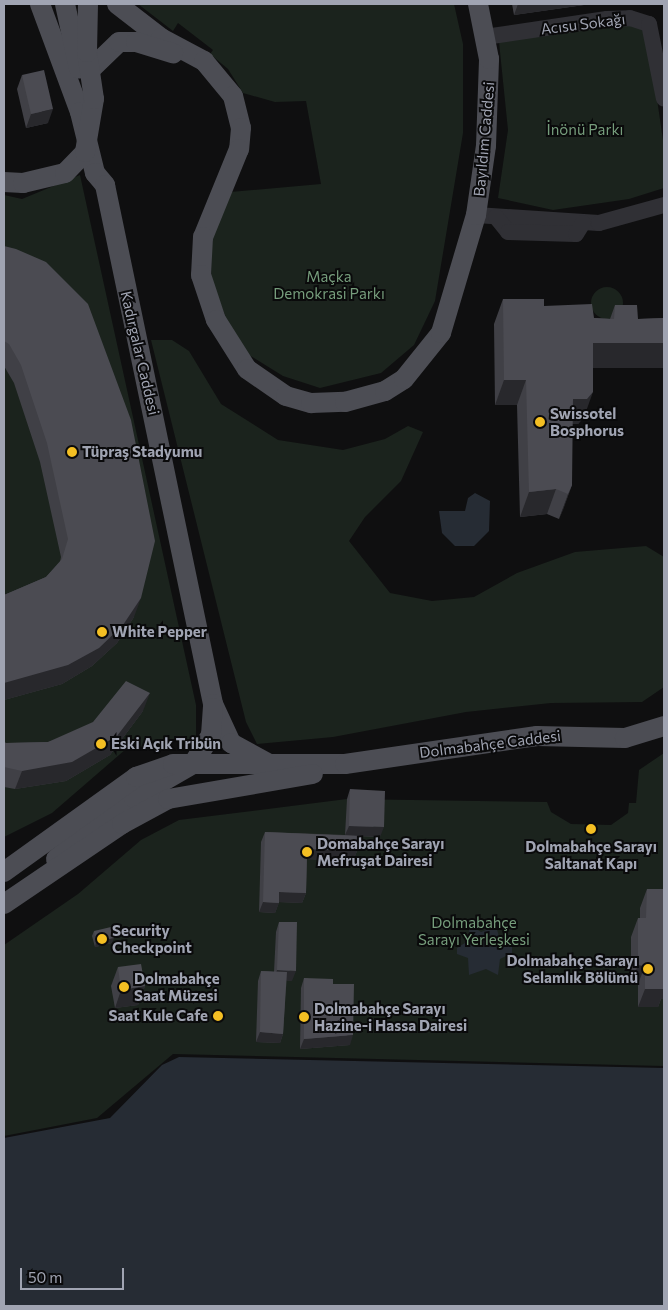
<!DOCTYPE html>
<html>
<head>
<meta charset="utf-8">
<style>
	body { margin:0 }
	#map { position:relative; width:668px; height:1310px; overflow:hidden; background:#0f0f10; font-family:Commissioner,sans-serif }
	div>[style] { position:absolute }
	.green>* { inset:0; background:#1b231d }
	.round { border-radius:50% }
	.water>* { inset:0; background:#262c34 }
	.minor>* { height:16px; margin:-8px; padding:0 8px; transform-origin:8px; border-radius:8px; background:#303035 }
	.major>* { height:20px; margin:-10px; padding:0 10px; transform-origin:10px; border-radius:10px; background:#4c4d54 }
	.wall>* { inset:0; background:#404046 }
	.shaded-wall>* { inset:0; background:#28282c }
	.building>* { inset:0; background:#4b4b52 }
	.dots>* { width:14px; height:14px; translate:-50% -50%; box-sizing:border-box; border:2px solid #0a0a0b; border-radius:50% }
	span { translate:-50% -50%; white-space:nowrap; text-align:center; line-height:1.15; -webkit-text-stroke:4px #0a0a0b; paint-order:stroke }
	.street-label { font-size:15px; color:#a0a4b2 }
	.park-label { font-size:15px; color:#769d7c }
	.poi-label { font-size:15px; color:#a0a4b2; font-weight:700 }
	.left { translate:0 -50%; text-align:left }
	.right { translate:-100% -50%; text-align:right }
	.frame { position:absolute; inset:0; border:5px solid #a0a4b2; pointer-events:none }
	.scale { position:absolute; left:20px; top:1268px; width:104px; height:22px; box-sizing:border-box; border:2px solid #a0a4b2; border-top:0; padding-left:6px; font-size:15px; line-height:18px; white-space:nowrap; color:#a0a4b2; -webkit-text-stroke:4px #0a0a0b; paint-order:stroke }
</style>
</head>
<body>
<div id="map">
	<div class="green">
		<div style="clip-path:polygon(138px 4px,454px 4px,463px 44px,463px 133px,435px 301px,414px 345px,381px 373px,320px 388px,283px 376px,249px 355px,230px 329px,211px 278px,212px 228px,230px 192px,321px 184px,306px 101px,275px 102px,243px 93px,228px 69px,210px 54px,213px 50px,178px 23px,173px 31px)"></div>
		<div style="clip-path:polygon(635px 22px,646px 35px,650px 51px,664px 147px,664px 188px,629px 199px,553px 210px,498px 198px,508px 130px,499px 42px)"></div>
		<div style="clip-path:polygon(80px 175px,196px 705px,196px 739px,126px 749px,52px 813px,4px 837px,4px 195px,22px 199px)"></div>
		<div class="round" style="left:591px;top:287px;width:32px;height:32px"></div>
		<div style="clip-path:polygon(151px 340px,172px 340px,189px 351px,221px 404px,278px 440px,343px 450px,385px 439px,408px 426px,423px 432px,401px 481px,365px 517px,349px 541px,390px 593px,432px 601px,474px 597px,517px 573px,575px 552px,646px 546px,664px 557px,664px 687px,642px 702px,551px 703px,466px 712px,333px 737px,257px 744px,246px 722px)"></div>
		<div style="clip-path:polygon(664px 753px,664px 1066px,173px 1054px,97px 1118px,4px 1136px,4px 945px,78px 894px,141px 840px,179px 820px,347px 799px,547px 802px,551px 812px,571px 824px,611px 825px,628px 813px,629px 803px,636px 803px,639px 770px)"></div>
	</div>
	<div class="water">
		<div style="clip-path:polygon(475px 493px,490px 501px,489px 531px,474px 546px,455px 546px,442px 533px,439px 511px,465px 511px,468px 498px)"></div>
		<div style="clip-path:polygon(470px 925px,481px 932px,496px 926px,500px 940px,512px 946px,512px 953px,500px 959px,498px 975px,486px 969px,469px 975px,468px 958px,457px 954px,457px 948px,468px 941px)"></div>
		<div style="clip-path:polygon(179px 1057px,664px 1068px,664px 1306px,4px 1306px,4px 1138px,110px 1118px,162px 1065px)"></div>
	</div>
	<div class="minor">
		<div style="left:485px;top:37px;width:123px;rotate:-8.4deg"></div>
		<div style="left:607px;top:19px;width:23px;rotate:-2deg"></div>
		<div style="left:630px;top:18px;width:20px;rotate:18deg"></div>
		<div style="left:649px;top:24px;width:76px;rotate:78.7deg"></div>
		<div style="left:476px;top:215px;width:123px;rotate:3.7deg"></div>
		<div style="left:599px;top:223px;width:67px;rotate:-15.5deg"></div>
		<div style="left:496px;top:217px;width:19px;rotate:51deg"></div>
		<div style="left:508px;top:232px;width:68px;rotate:1.7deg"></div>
		<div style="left:576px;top:234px;width:13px;rotate:-58deg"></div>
	</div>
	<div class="major">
		<div style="left:40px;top:4px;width:115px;rotate:69.7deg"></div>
		<div style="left:80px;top:112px;width:63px;rotate:76.2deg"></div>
		<div style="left:95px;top:173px;width:16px;rotate:50deg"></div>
		<div style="left:105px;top:185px;width:530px;rotate:78.24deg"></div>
		<div style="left:213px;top:704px;width:43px;rotate:65.2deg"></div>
		<div style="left:231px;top:743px;width:48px;rotate:28.7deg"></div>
		<div style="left:65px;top:4px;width:66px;rotate:77.7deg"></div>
		<div style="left:117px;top:4px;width:56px;rotate:37.7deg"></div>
		<div style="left:161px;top:38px;width:49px;rotate:28.1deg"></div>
		<div style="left:204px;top:61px;width:45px;rotate:50.4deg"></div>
		<div style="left:233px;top:96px;width:33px;rotate:76deg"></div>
		<div style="left:241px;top:128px;width:21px;rotate:95deg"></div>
		<div style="left:239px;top:149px;width:95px;rotate:112.2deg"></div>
		<div style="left:203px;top:237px;width:38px;rotate:93deg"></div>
		<div style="left:201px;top:275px;width:47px;rotate:71.6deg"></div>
		<div style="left:216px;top:320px;width:58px;rotate:57.7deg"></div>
		<div style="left:247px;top:369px;width:47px;rotate:34.7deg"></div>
		<div style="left:286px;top:396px;width:26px;rotate:16deg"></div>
		<div style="left:311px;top:403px;width:34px;rotate:-2deg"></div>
		<div style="left:345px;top:402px;width:41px;rotate:-15.4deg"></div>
		<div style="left:385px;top:391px;width:22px;rotate:-32deg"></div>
		<div style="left:404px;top:379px;width:59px;rotate:-51.2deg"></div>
		<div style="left:441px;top:333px;width:123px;rotate:-73.5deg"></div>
		<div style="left:476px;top:215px;width:70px;rotate:-81.8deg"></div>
		<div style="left:486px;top:146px;width:87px;rotate:-88deg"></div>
		<div style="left:489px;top:59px;width:56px;rotate:-101.3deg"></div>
		<div style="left:90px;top:70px;width:40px;rotate:-44deg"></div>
		<div style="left:119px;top:42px;width:17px"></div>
		<div style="left:136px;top:42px;width:39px;rotate:17deg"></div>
		<div style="left:4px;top:182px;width:19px;rotate:3deg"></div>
		<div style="left:23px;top:183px;width:43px;rotate:-13.4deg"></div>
		<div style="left:65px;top:173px;width:29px;rotate:-46deg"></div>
		<div style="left:85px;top:152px;width:54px;rotate:-80.4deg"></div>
		<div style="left:94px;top:99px;width:48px;rotate:-98.5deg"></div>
		<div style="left:87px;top:52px;width:48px;rotate:-88.8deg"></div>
		<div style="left:56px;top:859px;width:99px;rotate:-38deg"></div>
		<div style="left:134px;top:798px;width:68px;rotate:-30deg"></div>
		<div style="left:193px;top:764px;width:34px;rotate:-58deg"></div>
		<div style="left:211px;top:735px;width:27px;rotate:-86deg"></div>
		<div style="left:4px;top:872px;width:163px;rotate:-35.7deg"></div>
		<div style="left:136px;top:777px;width:39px;rotate:-19deg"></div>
		<div style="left:173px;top:764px;width:172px"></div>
		<div style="left:345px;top:764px;width:194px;rotate:-8.3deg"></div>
		<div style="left:537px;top:736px;width:88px;rotate:1.3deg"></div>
		<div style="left:625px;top:738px;width:41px;rotate:-17.1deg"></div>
		<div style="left:4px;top:904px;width:143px;rotate:-34.1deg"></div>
		<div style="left:122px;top:824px;width:52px;rotate:-28.5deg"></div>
		<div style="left:168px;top:799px;width:147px;rotate:-9.8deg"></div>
	</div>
	<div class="wall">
		<div style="clip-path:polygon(512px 4px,591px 4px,514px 15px)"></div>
		<div style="clip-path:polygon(22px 75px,48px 123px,26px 128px,17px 89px)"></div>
		<div style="clip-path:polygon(4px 246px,134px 617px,117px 643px,92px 666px,62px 684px,4px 700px,4px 595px,46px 577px,60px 562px,61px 557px,40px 462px,14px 383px,4px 366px)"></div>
		<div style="clip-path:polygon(503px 299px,544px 306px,594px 318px,610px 319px,615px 305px,638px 319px,664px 318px,664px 368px,593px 368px,584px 417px,578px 424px,572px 424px,572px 485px,559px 519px,547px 514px,520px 517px,517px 405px,495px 405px,494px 324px)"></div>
		<div style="clip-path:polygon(143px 711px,110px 755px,66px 781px,15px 789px,4px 787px,4px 742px,6px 743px,48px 742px)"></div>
		<div style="clip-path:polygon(350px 789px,380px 837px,357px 836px,357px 851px,353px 861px,307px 859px,306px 893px,302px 903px,279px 902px,275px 913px,259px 912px,261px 842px,265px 832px,345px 835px,347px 799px)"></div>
		<div style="clip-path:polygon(647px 889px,664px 889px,664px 999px,661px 999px,658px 1007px,638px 1007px,638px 984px,631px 984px,631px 937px,638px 918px,640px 918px,640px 908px)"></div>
		<div style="clip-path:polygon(279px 922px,292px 981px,286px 980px,283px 1034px,280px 1043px,256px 1042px,258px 981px,261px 971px,274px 972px,276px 932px)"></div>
		<div style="clip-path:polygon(94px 931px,112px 943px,95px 947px,92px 936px)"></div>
		<div style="clip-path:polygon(118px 967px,145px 986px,138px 1005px,115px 1008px,111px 986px)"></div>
		<div style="clip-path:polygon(304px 978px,333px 984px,350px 1045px,300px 1049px,301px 988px)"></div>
	</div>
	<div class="shaded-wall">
		<div style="clip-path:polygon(518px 4px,591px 4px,514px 15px)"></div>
		<div style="clip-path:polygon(53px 109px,48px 123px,26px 128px,31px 114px)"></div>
		<div style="clip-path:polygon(593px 343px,664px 343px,664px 368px,584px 368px)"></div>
		<div style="clip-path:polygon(504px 380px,526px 380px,517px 405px,495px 405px)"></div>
		<div style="clip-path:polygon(593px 392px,584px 417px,578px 424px,564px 424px,573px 399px)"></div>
		<div style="clip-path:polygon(572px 485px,563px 510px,559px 519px,568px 494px)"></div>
		<div style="clip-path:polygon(556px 489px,547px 514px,520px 517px,529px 492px)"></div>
		<div style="clip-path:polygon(141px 598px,134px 617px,117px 643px,92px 666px,62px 684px,4px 700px,4px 683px)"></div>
		<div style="clip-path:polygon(150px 693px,143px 711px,110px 755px,66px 781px,15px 789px,22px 771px)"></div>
		<div style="clip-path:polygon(349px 826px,384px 827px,380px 837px,345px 835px)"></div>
		<div style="clip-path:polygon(307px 849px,357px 851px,353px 861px,304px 859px)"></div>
		<div style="clip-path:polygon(279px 892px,306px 893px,302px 903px,276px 902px)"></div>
		<div style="clip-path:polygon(263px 902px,279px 903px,275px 913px,259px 912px)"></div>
		<div style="clip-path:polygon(114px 938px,112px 943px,95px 947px,96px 942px)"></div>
		<div style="clip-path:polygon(638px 965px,645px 966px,638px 984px,631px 984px)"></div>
		<div style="clip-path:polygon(277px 970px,296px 971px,292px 981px,274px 980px)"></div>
		<div style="clip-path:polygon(664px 981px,664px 999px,661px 999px,658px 1007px,638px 1007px,645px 989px)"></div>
		<div style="clip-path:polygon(145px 986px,138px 1005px,115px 1008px,121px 990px)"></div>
		<div style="clip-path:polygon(260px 1032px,283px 1034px,280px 1043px,256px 1042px)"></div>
		<div style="clip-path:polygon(353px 1035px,350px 1045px,300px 1049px,304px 1039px)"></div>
	</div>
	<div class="building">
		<div style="clip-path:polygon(44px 70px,53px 109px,31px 114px,22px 75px)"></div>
		<div style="clip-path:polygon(4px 246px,16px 249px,46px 262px,88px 304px,131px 420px,155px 541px,141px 598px,123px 625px,99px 648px,68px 665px,4px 683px,4px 595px,46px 577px,62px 559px,68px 539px,47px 443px,21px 365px,9px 344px,4px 341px)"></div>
		<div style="clip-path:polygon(503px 299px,544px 299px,544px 306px,592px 304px,594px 318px,614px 319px,615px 305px,637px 305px,638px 319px,664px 318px,664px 343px,593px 343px,593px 392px,587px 399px,573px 399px,572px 485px,568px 494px,556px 489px,529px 492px,526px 380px,504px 380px)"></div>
		<div style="clip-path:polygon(126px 681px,150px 693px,117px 736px,72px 762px,22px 771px,4px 767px,4px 742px,6px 743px,48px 742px,93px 722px)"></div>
		<div style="clip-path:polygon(350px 789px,385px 791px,384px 827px,349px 826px)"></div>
		<div style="clip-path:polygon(265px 832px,357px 836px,357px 851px,307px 849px,306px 893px,279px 892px,279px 903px,263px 902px)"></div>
		<div style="clip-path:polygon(647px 889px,664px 889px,664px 989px,645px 989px,645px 966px,638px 965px,638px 918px,646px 918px)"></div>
		<div style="clip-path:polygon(279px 922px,297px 922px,296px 971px,277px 970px)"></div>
		<div style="clip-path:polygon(111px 927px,114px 938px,96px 942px,94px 931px)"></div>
		<div style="clip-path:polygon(141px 964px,145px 986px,121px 990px,118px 967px)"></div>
		<div style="clip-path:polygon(261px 971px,287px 972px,283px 1034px,260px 1032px)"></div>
		<div style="clip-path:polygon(304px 978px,333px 979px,333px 984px,354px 984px,353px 1035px,304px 1039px)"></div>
	</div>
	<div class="dots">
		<div style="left:540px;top:422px;background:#f4bf23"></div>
		<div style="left:72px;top:452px;background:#f4bf23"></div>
		<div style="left:102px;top:632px;background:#f4bf23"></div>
		<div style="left:101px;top:744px;background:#f4bf23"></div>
		<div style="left:591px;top:829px;background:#f4bf23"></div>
		<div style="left:307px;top:852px;background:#f4bf23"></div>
		<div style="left:102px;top:939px;background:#f4bf23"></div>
		<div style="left:648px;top:969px;background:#f4bf23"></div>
		<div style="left:124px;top:987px;background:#f4bf23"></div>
		<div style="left:218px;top:1016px;background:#f4bf23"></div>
		<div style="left:304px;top:1017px;background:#f4bf23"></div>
	</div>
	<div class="street-label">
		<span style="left:583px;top:24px;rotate:-7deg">Acısu Sokağı</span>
		<span style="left:484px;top:139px;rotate:-85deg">Bayıldım Caddesi</span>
		<span style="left:140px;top:353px;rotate:77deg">Kadırgalar Caddesi</span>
		<span style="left:490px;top:744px;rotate:-7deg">Dolmabahçe Caddesi</span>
	</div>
	<div class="park-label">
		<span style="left:585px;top:130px">İnönü Parkı</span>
		<span style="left:329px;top:285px">Maçka<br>Demokrasi Parkı</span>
		<span style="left:474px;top:931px">Dolmabahçe<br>Sarayı Yerleşkesi</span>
	</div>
	<div class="poi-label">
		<span class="left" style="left:550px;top:422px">Swissotel<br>Bosphorus</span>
		<span class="left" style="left:82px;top:452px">Tüpraş Stadyumu</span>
		<span class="left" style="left:112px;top:632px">White Pepper</span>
		<span class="left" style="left:111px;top:744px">Eski Açık Tribün</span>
		<span class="left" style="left:317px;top:852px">Domabahçe Sarayı<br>Mefruşat Dairesi</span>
		<span style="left:591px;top:855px">Dolmabahçe Sarayı<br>Saltanat Kapı</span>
		<span class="left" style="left:112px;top:939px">Security<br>Checkpoint</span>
		<span class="right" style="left:638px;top:969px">Dolmabahçe Sarayı<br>Selamlık Bölümü</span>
		<span class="left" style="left:134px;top:987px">Dolmabahçe<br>Saat Müzesi</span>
		<span class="left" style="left:314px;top:1017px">Dolmabahçe Sarayı<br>Hazine-i Hassa Dairesi</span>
		<span class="right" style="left:208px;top:1016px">Saat Kule Cafe</span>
	</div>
	<div class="frame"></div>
	<div class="scale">50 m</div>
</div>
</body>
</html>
